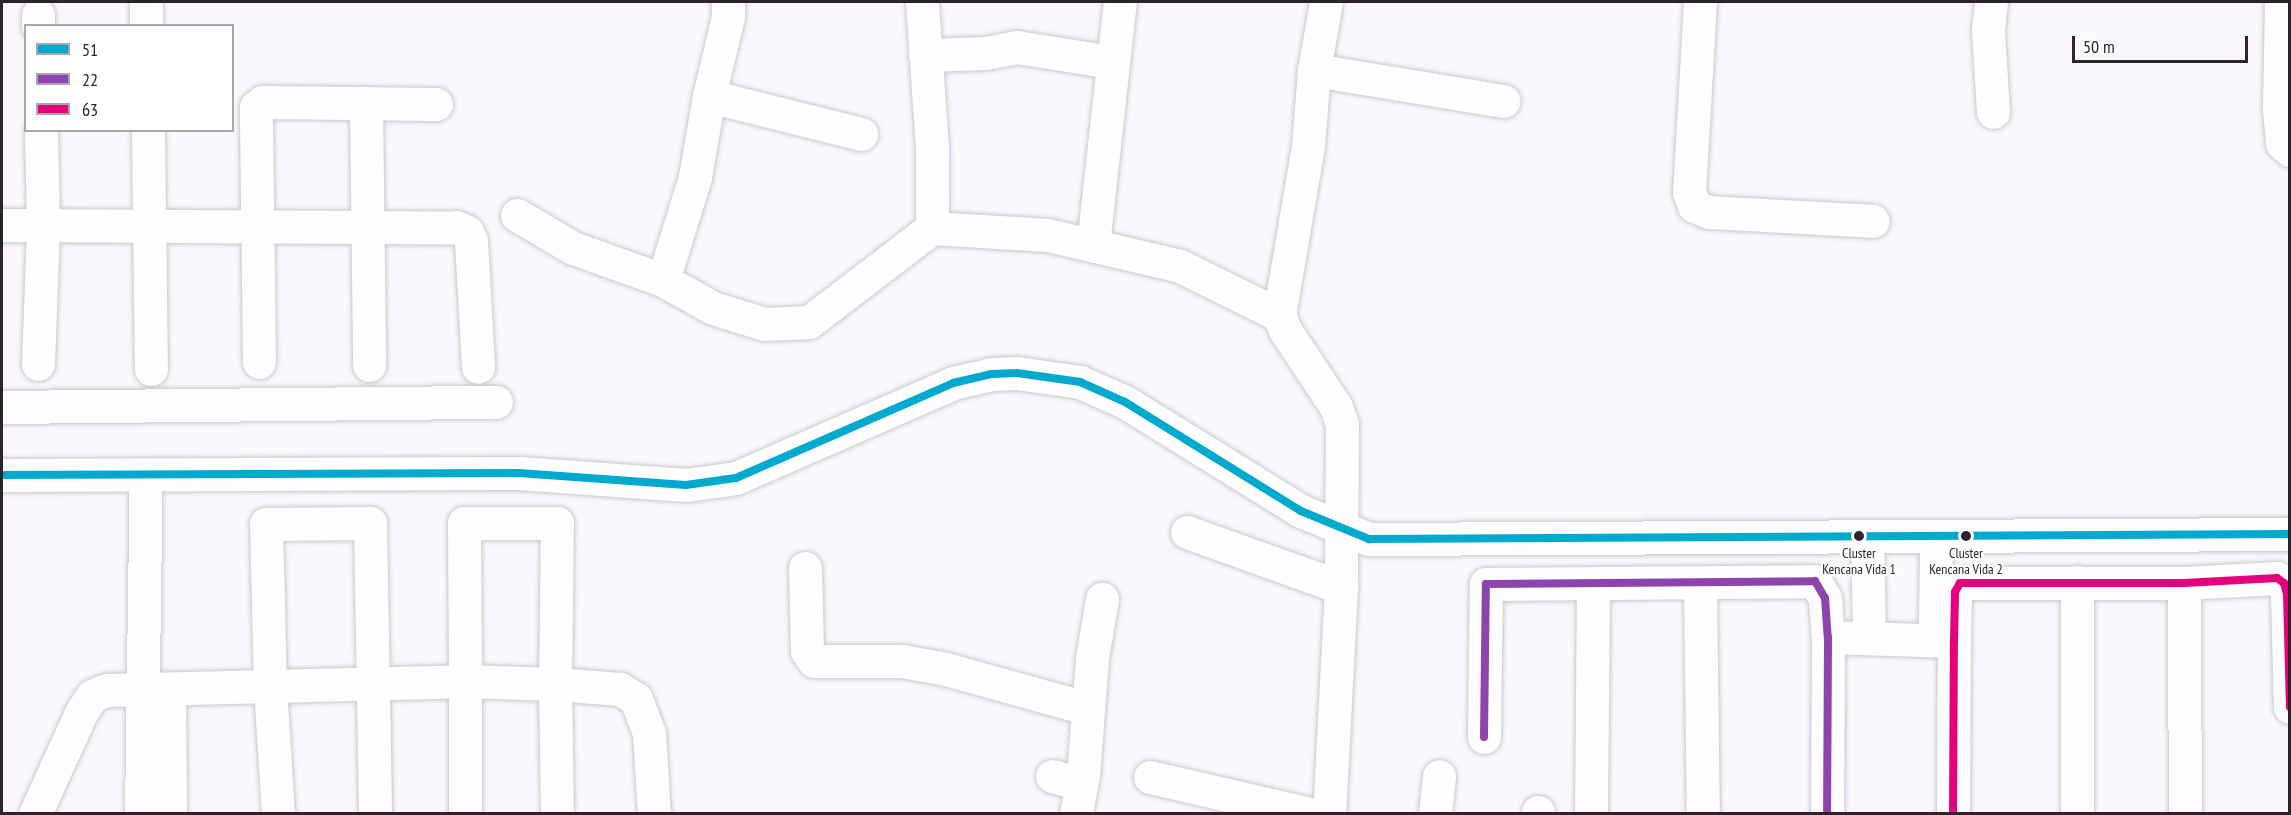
<!DOCTYPE html>
<html>
<head>
<meta charset="utf-8">
<style>
	body { margin:0 }
	#map { position:relative; width:2291px; height:815px; overflow:hidden; background:#faf8fc; font-family:"PT Sans Narrow",sans-serif }
	div>[style] { position:absolute }
	.roads { filter:drop-shadow(0 0 2px #ccc8ce) drop-shadow(0 0 2px #ccc8ce) }
	.minor>* { height:33px; margin:-16.5px; padding:0 16.5px; transform-origin:16.5px; border-radius:16.5px; background:#fefeff }
	.bus-1>* { height:8px; margin:-4px; padding:0 4px; transform-origin:4px; border-radius:4px; background:#00a9ce }
	.bus-2>* { height:8px; margin:-4px; padding:0 4px; transform-origin:4px; border-radius:4px; background:#8e44ad }
	.bus-3>* { height:8px; margin:-4px; padding:0 4px; transform-origin:4px; border-radius:4px; background:#e5007d }
	.dots>* { width:16px; height:16px; translate:-50% -50%; box-sizing:border-box; border:3px solid #fff; border-radius:50% }
	span { translate:-50% -50%; white-space:nowrap; text-align:center; line-height:1.15; -webkit-text-stroke:4.5px #fff; paint-order:stroke }
	.bus-label { font-size:14px; color:#2b242d }
	.frame { position:absolute; inset:0; border:3px solid #2b242d; pointer-events:none }
	.legend { position:absolute; left:24px; top:24px; width:210px; height:108px; box-sizing:border-box; background:#fff; border:2px solid #aaa7ab; margin:0; padding:8px 10px; list-style:none; font-size:18px; color:#2b242d }
	.legend li { display:flex; align-items:center; gap:12px; height:30px }
	.legend b { width:30px; border:2px solid #aaa7ab }
	.scale { position:absolute; left:2072px; top:36px; width:176px; height:27px; box-sizing:border-box; border:3px solid #2b242d; border-top:0; padding-left:8px; font-size:18px; line-height:21px; white-space:nowrap; color:#2b242d; -webkit-text-stroke:4px #fff; paint-order:stroke }
</style>
</head>
<body>
<div id="map">
	<div class="roads">
		<div class="minor">
			<div style="left:146px;top:2px;width:24px;rotate:90deg"></div>
			<div style="left:922px;top:2px;width:145px;rotate:86.1deg"></div>
			<div style="left:932px;top:147px;width:81px;rotate:90deg"></div>
			<div style="left:1326px;top:2px;width:69px;rotate:100deg"></div>
			<div style="left:1314px;top:70px;width:76px;rotate:94.5deg"></div>
			<div style="left:1308px;top:146px;width:171px;rotate:99.7deg"></div>
			<div style="left:1279px;top:315px;width:16px;rotate:68deg"></div>
			<div style="left:1285px;top:330px;width:92px;rotate:56.5deg"></div>
			<div style="left:1336px;top:407px;width:18px;rotate:71deg"></div>
			<div style="left:1342px;top:424px;width:163px;rotate:90.4deg"></div>
			<div style="left:1341px;top:587px;width:227px;rotate:93deg"></div>
			<div style="left:1700px;top:2px;width:190px;rotate:93.3deg"></div>
			<div style="left:1689px;top:192px;width:15px;rotate:70deg"></div>
			<div style="left:1694px;top:206px;width:16px;rotate:22deg"></div>
			<div style="left:1709px;top:212px;width:164px;rotate:3.1deg"></div>
			<div style="left:1991px;top:2px;width:28px;rotate:96deg"></div>
			<div style="left:1988px;top:30px;width:82px;rotate:86.5deg"></div>
			<div style="left:2281px;top:2px;width:107px;rotate:91.1deg"></div>
			<div style="left:2279px;top:109px;width:34px;rotate:85deg"></div>
			<div style="left:2282px;top:143px;width:11px;rotate:41deg"></div>
			<div style="left:38px;top:15px;width:11px;rotate:90deg"></div>
			<div style="left:925px;top:55px;width:61px;rotate:-1.9deg"></div>
			<div style="left:986px;top:53px;width:32px;rotate:-11deg"></div>
			<div style="left:1017px;top:47px;width:95px;rotate:9.1deg"></div>
			<div style="left:1314px;top:70px;width:192px;rotate:9.3deg"></div>
			<div style="left:709px;top:96px;width:157px;rotate:14deg"></div>
			<div style="left:366px;top:103px;width:262px;rotate:89.3deg"></div>
			<div style="left:148px;top:130px;width:239px;rotate:89.3deg"></div>
			<div style="left:517px;top:215px;width:65px;rotate:30.5deg"></div>
			<div style="left:573px;top:248px;width:96px;rotate:19.6deg"></div>
			<div style="left:663px;top:280px;width:57px;rotate:29.2deg"></div>
			<div style="left:713px;top:308px;width:53px;rotate:17.4deg"></div>
			<div style="left:764px;top:324px;width:45px;rotate:-2.5deg"></div>
			<div style="left:809px;top:322px;width:155px;rotate:-37.4deg"></div>
			<div style="left:932px;top:228px;width:116px;rotate:3.5deg"></div>
			<div style="left:1048px;top:235px;width:136px;rotate:13.2deg"></div>
			<div style="left:1180px;top:266px;width:110px;rotate:26.3deg"></div>
			<div style="left:2px;top:225px;width:454px;rotate:0.3deg"></div>
			<div style="left:456px;top:227px;width:12px;rotate:24deg"></div>
			<div style="left:467px;top:232px;width:10px;rotate:66deg"></div>
			<div style="left:471px;top:241px;width:126px;rotate:86.8deg"></div>
			<div style="left:1093px;top:245px;width:244px;rotate:-83.7deg"></div>
			<div style="left:663px;top:280px;width:108px;rotate:-72.7deg"></div>
			<div style="left:695px;top:177px;width:82px;rotate:-80.2deg"></div>
			<div style="left:709px;top:96px;width:81px;rotate:-76.5deg"></div>
			<div style="left:728px;top:17px;width:15px;rotate:-90deg"></div>
			<div style="left:259px;top:362px;width:255px;rotate:-90.7deg"></div>
			<div style="left:256px;top:107px;width:9px;rotate:-36deg"></div>
			<div style="left:263px;top:102px;width:173px;rotate:0.7deg"></div>
			<div style="left:38px;top:364px;width:138px;rotate:-87.9deg"></div>
			<div style="left:43px;top:226px;width:96px;rotate:-91.2deg"></div>
			<div style="left:2px;top:407px;width:494px;rotate:-0.6deg"></div>
			<div style="left:2px;top:475px;width:517px;rotate:-0.22deg"></div>
			<div style="left:519px;top:473px;width:167px;rotate:4.1deg"></div>
			<div style="left:686px;top:485px;width:50px;rotate:-8deg"></div>
			<div style="left:736px;top:478px;width:237px;rotate:-23.6deg"></div>
			<div style="left:953px;top:383px;width:39px;rotate:-13deg"></div>
			<div style="left:991px;top:374px;width:26px;rotate:-2deg"></div>
			<div style="left:1017px;top:373px;width:64px;rotate:8.1deg"></div>
			<div style="left:1080px;top:382px;width:49px;rotate:24deg"></div>
			<div style="left:1125px;top:402px;width:207px;rotate:31.8deg"></div>
			<div style="left:1301px;top:511px;width:74px;rotate:22.4deg"></div>
			<div style="left:1369px;top:539px;width:921px;rotate:-0.31deg"></div>
			<div style="left:1187px;top:532px;width:164px;rotate:19.7deg"></div>
			<div style="left:1867px;top:537px;width:99px;rotate:88.8deg"></div>
			<div style="left:805px;top:568px;width:83px;rotate:88.6deg"></div>
			<div style="left:807px;top:651px;width:12px;rotate:55deg"></div>
			<div style="left:814px;top:661px;width:88px"></div>
			<div style="left:902px;top:661px;width:45px;rotate:10.3deg"></div>
			<div style="left:946px;top:669px;width:145px;rotate:15.6deg"></div>
			<div style="left:2184px;top:583px;width:231px;rotate:89.8deg"></div>
			<div style="left:1700px;top:584px;width:230px;rotate:89.3deg"></div>
			<div style="left:1935px;top:623px;width:87px;rotate:-89.3deg"></div>
			<div style="left:1828px;top:637px;width:126px;rotate:1.8deg"></div>
			<div style="left:169px;top:690px;width:124px;rotate:89.5deg"></div>
			<div style="left:1484px;top:737px;width:153px;rotate:-89.3deg"></div>
			<div style="left:1486px;top:584px;width:329px;rotate:-0.5deg"></div>
			<div style="left:1815px;top:581px;width:20px;rotate:60deg"></div>
			<div style="left:1825px;top:598px;width:39px;rotate:86deg"></div>
			<div style="left:1828px;top:637px;width:177px;rotate:90.3deg"></div>
			<div style="left:1052px;top:776px;width:30px;rotate:15deg"></div>
			<div style="left:1150px;top:777px;width:164px;rotate:13deg"></div>
			<div style="left:35px;top:814px;width:113px;rotate:-65.5deg"></div>
			<div style="left:82px;top:711px;width:18px;rotate:-56deg"></div>
			<div style="left:92px;top:696px;width:15px;rotate:-23deg"></div>
			<div style="left:106px;top:690px;width:359px;rotate:-1.4deg"></div>
			<div style="left:465px;top:681px;width:90px;rotate:1.9deg"></div>
			<div style="left:555px;top:684px;width:161px;rotate:-89.3deg"></div>
			<div style="left:557px;top:523px;width:93px;rotate:180deg"></div>
			<div style="left:464px;top:523px;width:158px;rotate:89.6deg"></div>
			<div style="left:465px;top:681px;width:133px;rotate:90deg"></div>
			<div style="left:141px;top:814px;width:339px;rotate:-89.2deg"></div>
			<div style="left:278px;top:814px;width:127px;rotate:-93.6deg"></div>
			<div style="left:270px;top:687px;width:163px;rotate:-91.4deg"></div>
			<div style="left:266px;top:524px;width:104px;rotate:-0.6deg"></div>
			<div style="left:370px;top:523px;width:291px;rotate:89deg"></div>
			<div style="left:557px;top:814px;width:130px;rotate:-90.9deg"></div>
			<div style="left:555px;top:684px;width:65px;rotate:4.4deg"></div>
			<div style="left:620px;top:689px;width:19px;rotate:32deg"></div>
			<div style="left:636px;top:699px;width:36px;rotate:69deg"></div>
			<div style="left:649px;top:733px;width:81px;rotate:86.5deg"></div>
			<div style="left:1076px;top:814px;width:39px;rotate:-80deg"></div>
			<div style="left:1083px;top:776px;width:118px;rotate:-85.6deg"></div>
			<div style="left:1092px;top:658px;width:60px;rotate:-80.4deg"></div>
			<div style="left:1435px;top:814px;width:38px;rotate:-84deg"></div>
			<div style="left:1538px;top:814px;width:2px;rotate:-90deg"></div>
			<div style="left:1591px;top:814px;width:229px;rotate:-89.5deg"></div>
			<div style="left:1953px;top:814px;width:173px;rotate:-89.7deg"></div>
			<div style="left:1954px;top:641px;width:49px;rotate:-88.8deg"></div>
			<div style="left:1955px;top:592px;width:10px;rotate:-61deg"></div>
			<div style="left:1960px;top:583px;width:224px"></div>
			<div style="left:2184px;top:583px;width:93px;rotate:-3.1deg"></div>
			<div style="left:2277px;top:578px;width:9px;rotate:36deg"></div>
			<div style="left:2284px;top:583px;width:11px;rotate:75deg"></div>
			<div style="left:2287px;top:594px;width:113px;rotate:88.5deg"></div>
			<div style="left:2077px;top:814px;width:232px;rotate:-90deg"></div>
		</div>
	</div>
	<div class="bus-1">
		<div style="left:2px;top:475px;width:517px;rotate:-0.22deg"></div>
		<div style="left:519px;top:473px;width:167px;rotate:4.1deg"></div>
		<div style="left:686px;top:485px;width:50px;rotate:-8deg"></div>
		<div style="left:736px;top:478px;width:237px;rotate:-23.6deg"></div>
		<div style="left:953px;top:383px;width:39px;rotate:-13deg"></div>
		<div style="left:991px;top:374px;width:26px;rotate:-2deg"></div>
		<div style="left:1017px;top:373px;width:64px;rotate:8.1deg"></div>
		<div style="left:1080px;top:382px;width:49px;rotate:24deg"></div>
		<div style="left:1125px;top:402px;width:207px;rotate:31.8deg"></div>
		<div style="left:1301px;top:511px;width:74px;rotate:22.4deg"></div>
		<div style="left:1369px;top:539px;width:921px;rotate:-0.31deg"></div>
	</div>
	<div class="bus-2">
		<div style="left:1484px;top:737px;width:153px;rotate:-89.3deg"></div>
		<div style="left:1486px;top:584px;width:329px;rotate:-0.5deg"></div>
		<div style="left:1815px;top:581px;width:20px;rotate:60deg"></div>
		<div style="left:1825px;top:598px;width:39px;rotate:86deg"></div>
		<div style="left:1828px;top:637px;width:177px;rotate:90.3deg"></div>
	</div>
	<div class="bus-3">
		<div style="left:1953px;top:814px;width:173px;rotate:-89.7deg"></div>
		<div style="left:1954px;top:641px;width:49px;rotate:-88.8deg"></div>
		<div style="left:1955px;top:592px;width:10px;rotate:-61deg"></div>
		<div style="left:1960px;top:583px;width:224px"></div>
		<div style="left:2184px;top:583px;width:93px;rotate:-3.1deg"></div>
		<div style="left:2277px;top:578px;width:9px;rotate:36deg"></div>
		<div style="left:2284px;top:583px;width:11px;rotate:75deg"></div>
		<div style="left:2287px;top:594px;width:113px;rotate:88.5deg"></div>
	</div>
	<div class="dots">
		<div style="left:1859px;top:536px;background:#2b242d"></div>
		<div style="left:1966px;top:536px;background:#2b242d"></div>
	</div>
	<div class="bus-label">
		<span style="left:1859px;top:561px">Cluster<br>Kencana Vida 1</span>
		<span style="left:1966px;top:561px">Cluster<br>Kencana Vida 2</span>
	</div>
	<div class="frame"></div>
	<ul class="legend">
	<li><b style="height:8px;background:#00a9ce"></b>51</li>
	<li><b style="height:8px;background:#8e44ad"></b>22</li>
	<li><b style="height:8px;background:#e5007d"></b>63</li>
	</ul>
	<div class="scale">50 m</div>
</div>
</body>
</html>
